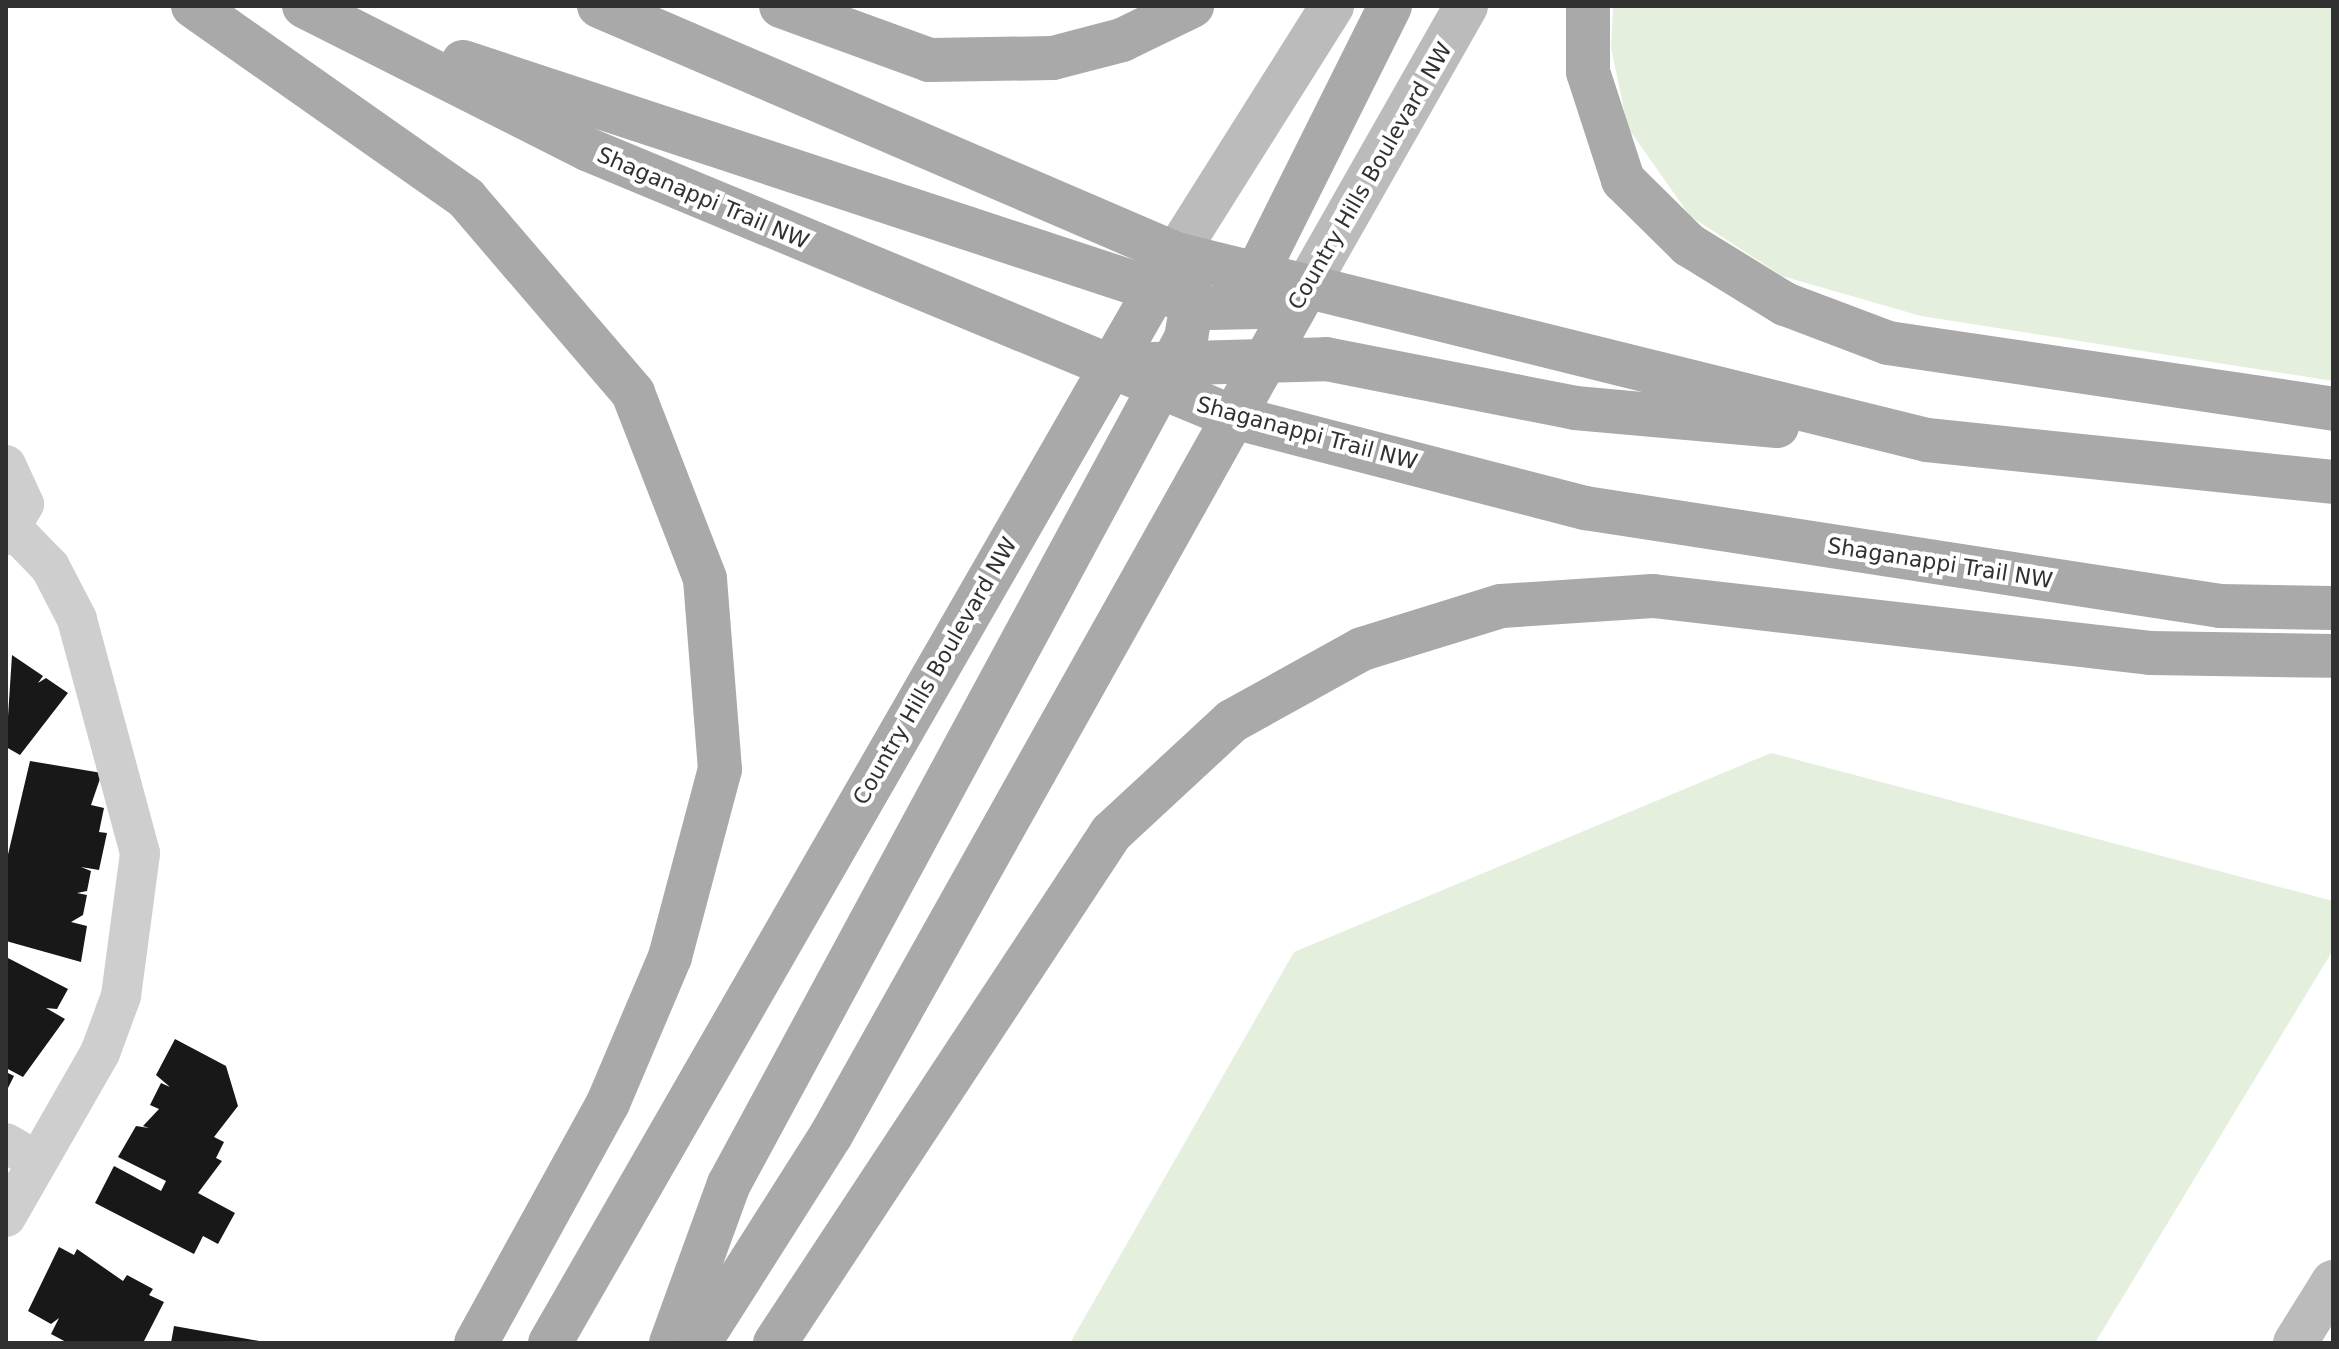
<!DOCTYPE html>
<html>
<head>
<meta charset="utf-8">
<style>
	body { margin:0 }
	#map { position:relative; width:2339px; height:1349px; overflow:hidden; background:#fff; font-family:"DejaVu Sans",sans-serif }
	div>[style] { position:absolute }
	.green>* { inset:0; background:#e4efde }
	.building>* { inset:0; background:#181818 }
	.street>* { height:40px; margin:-20px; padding:0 20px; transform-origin:20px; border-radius:20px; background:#cecece }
	.secondary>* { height:44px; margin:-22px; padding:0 22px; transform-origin:22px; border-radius:22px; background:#bbb }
	.primary>* { height:44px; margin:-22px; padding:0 22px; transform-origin:22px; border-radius:22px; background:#a9a9a9 }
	span { translate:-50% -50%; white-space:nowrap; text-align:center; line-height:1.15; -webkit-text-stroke:8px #fff; paint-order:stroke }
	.street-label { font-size:22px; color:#313131 }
	.frame { position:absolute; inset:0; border:8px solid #313131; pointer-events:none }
</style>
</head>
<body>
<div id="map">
	<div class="green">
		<div style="clip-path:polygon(1613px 6px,2333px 6px,2333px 381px,1921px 316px,1782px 276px,1690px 216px,1628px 128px,1611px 48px)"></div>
		<div style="clip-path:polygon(1771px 753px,2333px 901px,2333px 950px,2095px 1343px,1070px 1343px,1294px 952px)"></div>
	</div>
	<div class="building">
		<div style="clip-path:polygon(12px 655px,43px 676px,38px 683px,46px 678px,68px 693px,20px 755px,6px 747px)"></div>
		<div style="clip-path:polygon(30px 761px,102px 773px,91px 805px,104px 808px,99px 832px,107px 833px,99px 870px,81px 867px,91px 871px,87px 891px,77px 893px,87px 895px,83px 915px,71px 922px,87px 926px,81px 962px,6px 941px,6px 863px)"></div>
		<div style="clip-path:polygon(6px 957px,68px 989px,57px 1009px,46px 1008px,65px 1019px,23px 1077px,6px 1068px)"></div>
		<div style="clip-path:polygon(175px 1039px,226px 1066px,238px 1106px,214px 1137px,224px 1142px,216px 1158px,222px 1161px,198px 1193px,235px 1213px,218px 1244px,203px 1236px,194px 1254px,95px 1203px,114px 1166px,161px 1191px,166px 1181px,118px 1157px,136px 1126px,149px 1128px,143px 1126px,159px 1109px,150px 1105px,161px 1083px,170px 1087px,156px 1075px)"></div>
		<div style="clip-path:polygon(6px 1072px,14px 1076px,6px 1092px)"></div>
		<div style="clip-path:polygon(59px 1247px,74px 1255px,77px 1249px,123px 1281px,127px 1275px,153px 1289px,149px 1295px,164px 1302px,143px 1343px,68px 1343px,51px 1334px,59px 1318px,51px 1324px,28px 1311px)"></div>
		<div style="clip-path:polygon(174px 1326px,259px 1341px,259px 1343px,171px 1343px)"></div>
	</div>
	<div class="street">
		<div style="left:6px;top:465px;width:43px;rotate:65.2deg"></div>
		<div style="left:24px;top:504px;width:36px;rotate:120deg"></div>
		<div style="left:6px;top:1143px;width:32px;rotate:30deg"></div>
		<div style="left:6px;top:1217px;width:189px;rotate:-60.2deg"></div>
		<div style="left:100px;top:1053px;width:61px;rotate:-69.8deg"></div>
		<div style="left:121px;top:996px;width:144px;rotate:-82.4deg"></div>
		<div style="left:140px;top:853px;width:242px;rotate:-105.1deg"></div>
		<div style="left:77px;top:619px;width:59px;rotate:-117.4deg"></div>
		<div style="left:50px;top:567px;width:53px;rotate:-134.2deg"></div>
	</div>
	<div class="secondary">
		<div style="left:1176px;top:254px;width:293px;rotate:-57.8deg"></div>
		<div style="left:1307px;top:286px;width:322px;rotate:-60.4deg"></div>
		<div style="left:2295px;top:1343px;width:72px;rotate:-58.1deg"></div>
	</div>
	<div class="primary">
		<div style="left:193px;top:6px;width:334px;rotate:35.1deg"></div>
		<div style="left:466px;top:198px;width:257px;rotate:49.4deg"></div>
		<div style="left:633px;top:393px;width:199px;rotate:68.8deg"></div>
		<div style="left:705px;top:579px;width:191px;rotate:85.5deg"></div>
		<div style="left:720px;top:769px;width:195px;rotate:104.9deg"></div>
		<div style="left:670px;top:957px;width:159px;rotate:113deg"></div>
		<div style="left:608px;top:1103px;width:274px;rotate:118.8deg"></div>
		<div style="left:304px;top:6px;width:319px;rotate:26.8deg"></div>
		<div style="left:589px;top:150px;width:697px;rotate:22.52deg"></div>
		<div style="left:1233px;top:417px;width:364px;rotate:14.5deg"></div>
		<div style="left:1585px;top:508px;width:643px;rotate:8.77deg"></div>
		<div style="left:2220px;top:606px;width:113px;rotate:1deg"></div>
		<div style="left:599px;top:6px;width:628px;rotate:23.26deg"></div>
		<div style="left:1176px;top:254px;width:774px;rotate:13.91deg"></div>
		<div style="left:1927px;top:440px;width:408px;rotate:5.9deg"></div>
		<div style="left:781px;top:6px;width:158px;rotate:20deg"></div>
		<div style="left:929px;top:60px;width:124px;rotate:-0.9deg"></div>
		<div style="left:1053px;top:58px;width:71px;rotate:-14.6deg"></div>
		<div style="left:1122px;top:40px;width:78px;rotate:-25.9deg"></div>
		<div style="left:1588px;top:6px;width:66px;rotate:90deg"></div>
		<div style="left:1588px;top:72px;width:114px;rotate:72deg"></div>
		<div style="left:1623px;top:180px;width:93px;rotate:44.6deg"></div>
		<div style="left:1689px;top:245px;width:113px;rotate:31.6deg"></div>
		<div style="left:1785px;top:304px;width:110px;rotate:20.7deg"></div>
		<div style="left:1888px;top:343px;width:450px;rotate:8.4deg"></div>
		<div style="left:463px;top:62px;width:786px;rotate:18.23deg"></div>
		<div style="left:1210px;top:308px;width:49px;rotate:-1.2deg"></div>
		<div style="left:1259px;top:307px;width:52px;rotate:-23.6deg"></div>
		<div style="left:1245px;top:297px;width:325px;rotate:-63.5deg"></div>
		<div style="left:1152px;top:364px;width:174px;rotate:-1.6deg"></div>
		<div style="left:1326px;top:359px;width:254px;rotate:11.1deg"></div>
		<div style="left:1575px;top:408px;width:203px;rotate:5.1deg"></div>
		<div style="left:550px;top:1343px;width:1256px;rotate:-60.11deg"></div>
		<div style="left:671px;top:1343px;width:169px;rotate:-70deg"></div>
		<div style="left:729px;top:1184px;width:962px;rotate:-61.62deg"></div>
		<div style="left:1186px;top:338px;width:36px;rotate:-80deg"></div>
		<div style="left:1192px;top:303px;width:52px;rotate:-108.1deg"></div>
		<div style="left:699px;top:1343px;width:246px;rotate:-57.6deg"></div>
		<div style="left:831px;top:1135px;width:973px;rotate:-60.72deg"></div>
		<div style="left:775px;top:1343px;width:611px;rotate:-56.62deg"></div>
		<div style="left:1111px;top:833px;width:165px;rotate:-42.8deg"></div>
		<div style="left:1232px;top:721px;width:149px;rotate:-29deg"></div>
		<div style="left:1362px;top:649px;width:145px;rotate:-17.2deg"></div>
		<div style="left:1501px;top:606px;width:152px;rotate:-3.8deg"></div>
		<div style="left:1653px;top:596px;width:500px;rotate:6.54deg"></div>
		<div style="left:2150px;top:653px;width:183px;rotate:0.9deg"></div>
	</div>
	<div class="street-label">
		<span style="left:1370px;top:176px;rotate:-60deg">Country Hills Boulevard NW</span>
		<span style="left:703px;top:198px;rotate:23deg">Shaganappi Trail NW</span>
		<span style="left:1307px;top:433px;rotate:15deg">Shaganappi Trail NW</span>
		<span style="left:1940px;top:563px;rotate:9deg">Shaganappi Trail NW</span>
		<span style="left:935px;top:671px;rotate:-60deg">Country Hills Boulevard NW</span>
	</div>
	<div class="frame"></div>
</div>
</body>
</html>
